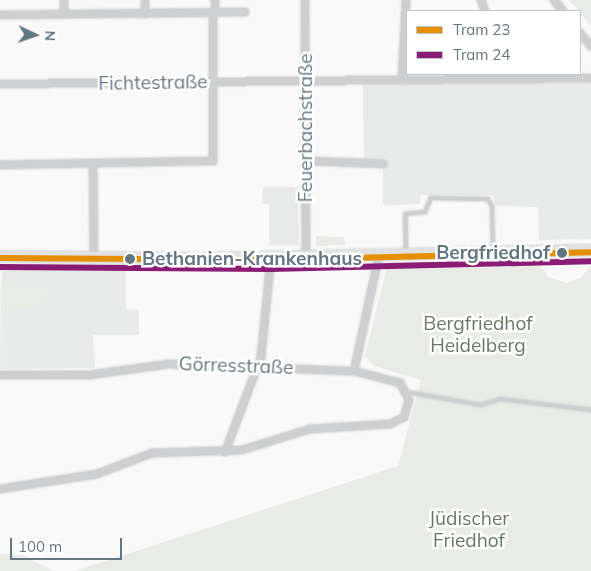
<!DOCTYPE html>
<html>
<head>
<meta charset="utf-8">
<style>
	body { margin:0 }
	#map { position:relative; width:591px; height:571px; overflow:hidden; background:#f9f9f9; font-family:Mulish,sans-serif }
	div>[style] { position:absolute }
	.built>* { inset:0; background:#e8e9e9 }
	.green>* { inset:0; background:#e8ebe6 }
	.roads { filter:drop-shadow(0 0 1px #d5d6d7) drop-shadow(0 0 1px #d5d6d7) }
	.service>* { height:4px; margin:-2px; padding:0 2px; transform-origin:2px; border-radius:2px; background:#cecfd0 }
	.minor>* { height:8px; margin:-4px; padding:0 4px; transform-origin:4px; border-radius:4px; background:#cecfd0 }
	.secondary>* { height:11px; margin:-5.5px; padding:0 5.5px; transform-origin:5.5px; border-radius:5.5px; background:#e1e2e2 }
	.tram-1>* { height:6px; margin:-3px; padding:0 3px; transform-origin:3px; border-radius:3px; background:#e48e00 }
	.tram-2>* { height:6px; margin:-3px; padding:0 3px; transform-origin:3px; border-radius:3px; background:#8b1c75 }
	.dots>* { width:14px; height:14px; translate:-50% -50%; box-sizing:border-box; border:2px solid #fff; border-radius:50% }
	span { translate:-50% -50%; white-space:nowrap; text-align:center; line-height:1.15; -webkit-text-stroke:5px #fff; paint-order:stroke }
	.street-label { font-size:19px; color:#657683 }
	.stop-label { font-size:19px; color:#657683; font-weight:700 }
	.right { translate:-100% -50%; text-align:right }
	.left { translate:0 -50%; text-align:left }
	.park-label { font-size:19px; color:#687a64 }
	.legend { position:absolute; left:406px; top:10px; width:175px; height:65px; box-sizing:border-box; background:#fff; border:1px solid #c1c8cd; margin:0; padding:6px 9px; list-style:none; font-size:15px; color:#657683 }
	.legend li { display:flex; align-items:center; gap:10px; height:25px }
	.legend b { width:25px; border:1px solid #c1c8cd }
	.north { position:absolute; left:10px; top:10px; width:50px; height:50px; -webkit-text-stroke:4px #fff; paint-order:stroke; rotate:93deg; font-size:14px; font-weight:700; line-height:20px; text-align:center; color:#657683 }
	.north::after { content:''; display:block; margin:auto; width:18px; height:22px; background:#657683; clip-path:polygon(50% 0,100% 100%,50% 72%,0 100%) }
	.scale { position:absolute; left:10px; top:538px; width:112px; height:22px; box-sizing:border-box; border:2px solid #657683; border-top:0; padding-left:6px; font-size:15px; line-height:18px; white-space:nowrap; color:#657683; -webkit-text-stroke:4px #fff; paint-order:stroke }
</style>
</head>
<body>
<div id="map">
	<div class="built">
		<div style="clip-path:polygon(591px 81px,591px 239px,539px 240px,538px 207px,495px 206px,493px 195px,421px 195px,420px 204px,383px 205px,383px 160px,364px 160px,363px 84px)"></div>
		<div style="clip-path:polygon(263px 187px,298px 187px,299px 245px,269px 245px,269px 204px,262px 204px)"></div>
		<div style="clip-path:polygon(2px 267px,126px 270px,126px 309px,139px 310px,139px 335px,93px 335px,95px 368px,0 369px)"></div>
	</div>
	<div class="green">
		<div style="clip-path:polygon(568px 0,591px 0,591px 27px,580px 11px)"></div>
		<div style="clip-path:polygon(316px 236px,344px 237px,345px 245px,316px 246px)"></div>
		<div style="clip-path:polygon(388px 262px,538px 262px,548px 277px,567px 283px,580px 278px,591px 266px,591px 571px,75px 571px,398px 466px,421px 380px,374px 366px,365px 356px)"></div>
		<div style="clip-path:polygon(1px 283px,49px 287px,48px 301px,36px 309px,13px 308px,5px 326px,9px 349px,7px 368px,0 368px)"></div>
		<div style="clip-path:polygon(0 554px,23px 555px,53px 571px,0 571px)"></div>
	</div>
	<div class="roads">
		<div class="service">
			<div style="left:406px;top:253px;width:39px;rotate:-91deg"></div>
			<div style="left:405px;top:214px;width:20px;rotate:-6deg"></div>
			<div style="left:425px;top:212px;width:15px;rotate:-67deg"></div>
			<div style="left:431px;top:198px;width:57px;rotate:1deg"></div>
			<div style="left:488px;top:199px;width:9px;rotate:63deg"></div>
			<div style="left:492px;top:207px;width:42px;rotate:88.6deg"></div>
			<div style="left:407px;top:392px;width:75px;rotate:10deg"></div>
			<div style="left:481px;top:405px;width:20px;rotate:-18deg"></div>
			<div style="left:500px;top:399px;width:92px;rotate:6.9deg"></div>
		</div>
		<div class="minor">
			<div style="left:215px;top:0;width:13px;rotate:90deg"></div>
			<div style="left:305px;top:0;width:256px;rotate:89.8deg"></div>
			<div style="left:481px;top:0;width:12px;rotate:70deg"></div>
			<div style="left:554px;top:0;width:14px;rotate:51deg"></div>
			<div style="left:64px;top:14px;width:14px;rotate:-90deg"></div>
			<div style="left:145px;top:14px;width:14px;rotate:-90deg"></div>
			<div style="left:0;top:15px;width:245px;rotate:-0.7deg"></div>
			<div style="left:580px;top:33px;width:17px;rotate:50deg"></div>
			<div style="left:402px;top:80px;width:80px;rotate:-87.1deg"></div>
			<div style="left:0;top:84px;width:591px;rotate:-0.58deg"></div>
			<div style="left:306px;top:161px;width:77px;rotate:2.2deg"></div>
			<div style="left:93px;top:164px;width:94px;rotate:89.4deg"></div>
			<div style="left:0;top:165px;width:213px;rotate:-1.1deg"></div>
			<div style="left:213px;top:161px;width:148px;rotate:-90deg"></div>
			<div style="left:354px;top:371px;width:119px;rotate:-77.8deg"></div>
			<div style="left:0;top:375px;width:89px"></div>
			<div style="left:89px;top:375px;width:80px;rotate:-7.9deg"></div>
			<div style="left:168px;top:364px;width:186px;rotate:2.2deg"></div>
			<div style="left:354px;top:371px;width:48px;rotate:14.6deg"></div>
			<div style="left:400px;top:383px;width:19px;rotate:62deg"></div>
			<div style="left:409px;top:400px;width:18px;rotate:106deg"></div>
			<div style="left:404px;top:417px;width:16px;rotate:153deg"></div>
			<div style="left:390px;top:424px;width:80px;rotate:176.4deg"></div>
			<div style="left:310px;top:429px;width:71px;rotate:162.8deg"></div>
			<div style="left:242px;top:450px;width:90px;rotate:178.1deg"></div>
			<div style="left:152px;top:453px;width:59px;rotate:159.1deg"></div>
			<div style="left:97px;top:474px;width:98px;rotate:171.2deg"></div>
			<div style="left:225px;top:452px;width:102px;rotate:-69.2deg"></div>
			<div style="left:261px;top:357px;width:100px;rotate:-84.3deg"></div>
		</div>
		<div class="secondary">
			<div style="left:0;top:256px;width:196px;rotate:0.6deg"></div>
			<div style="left:196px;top:258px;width:395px;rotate:-1.2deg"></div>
		</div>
	</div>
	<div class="tram-1">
		<div style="left:0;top:258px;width:271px;rotate:0.4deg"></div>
		<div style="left:271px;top:260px;width:320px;rotate:-1.4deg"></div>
	</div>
	<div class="tram-2">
		<div style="left:0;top:267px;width:271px;rotate:0.4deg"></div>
		<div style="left:271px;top:269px;width:320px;rotate:-1.4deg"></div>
	</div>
	<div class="dots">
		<div style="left:562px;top:253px;background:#657683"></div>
		<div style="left:130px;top:259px;background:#657683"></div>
	</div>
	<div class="street-label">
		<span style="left:153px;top:83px;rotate:-1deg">Fichtestraße</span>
		<span style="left:306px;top:128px;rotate:-90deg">Feuerbachstraße</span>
		<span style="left:236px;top:366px;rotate:2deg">Görresstraße</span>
	</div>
	<div class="stop-label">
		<span class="right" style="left:550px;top:253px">Bergfriedhof</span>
		<span class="left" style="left:142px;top:259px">Bethanien-Krankenhaus</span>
	</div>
	<div class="park-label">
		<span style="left:478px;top:335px">Bergfriedhof<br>Heidelberg</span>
		<span style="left:469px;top:530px">Jüdischer<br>Friedhof</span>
	</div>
	<ul class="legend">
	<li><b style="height:6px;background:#e48e00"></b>Tram 23</li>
	<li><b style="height:6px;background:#8b1c75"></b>Tram 24</li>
	</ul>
	<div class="north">N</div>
	<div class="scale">100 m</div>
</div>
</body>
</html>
